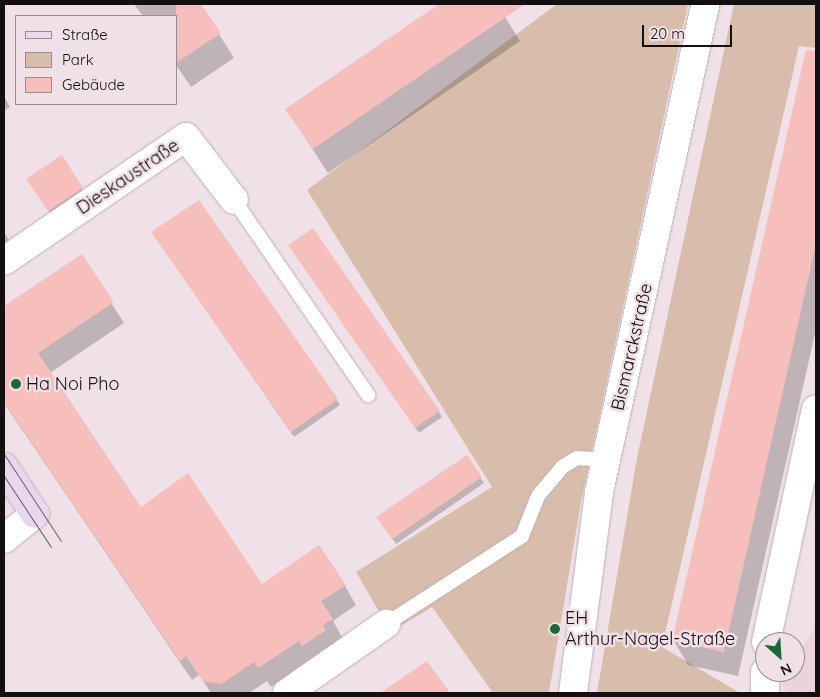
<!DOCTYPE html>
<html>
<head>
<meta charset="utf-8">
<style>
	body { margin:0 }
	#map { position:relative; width:820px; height:697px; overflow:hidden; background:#f0e0e7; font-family:Quicksand,sans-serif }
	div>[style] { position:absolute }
	.built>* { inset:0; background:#ebd3dd }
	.green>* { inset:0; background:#d9bdac }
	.shadow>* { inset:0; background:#0003 }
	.building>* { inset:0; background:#f7bfbc }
	.roads { filter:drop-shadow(0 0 1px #bfb0b6) drop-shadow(0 0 1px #bfb0b6) }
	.service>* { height:14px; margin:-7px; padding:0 7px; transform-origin:7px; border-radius:7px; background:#fff }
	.minor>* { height:28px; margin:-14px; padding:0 14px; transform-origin:14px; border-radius:14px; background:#fff }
	.tertiary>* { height:28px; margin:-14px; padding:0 14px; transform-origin:14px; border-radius:14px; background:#fff }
	.secondary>* { height:28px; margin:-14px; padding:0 14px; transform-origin:14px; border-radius:14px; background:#e8d7ef }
	.tram>* { height:1px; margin:-0.5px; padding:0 0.5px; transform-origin:0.5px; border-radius:0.5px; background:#685f63 }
	.dots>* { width:14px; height:14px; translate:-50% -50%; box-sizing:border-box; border:2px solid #f0e0e7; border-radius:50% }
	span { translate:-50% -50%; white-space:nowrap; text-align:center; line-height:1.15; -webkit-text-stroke:5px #f0e0e7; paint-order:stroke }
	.street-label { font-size:18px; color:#140f11 }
	.poi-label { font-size:18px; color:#140f11 }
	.left { translate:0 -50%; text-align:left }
	.frame { position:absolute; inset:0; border:5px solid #140f11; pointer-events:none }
	.legend { position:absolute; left:15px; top:15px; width:162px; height:90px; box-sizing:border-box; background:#f0e0e7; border:1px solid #988c91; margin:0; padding:6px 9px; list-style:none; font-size:15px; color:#140f11 }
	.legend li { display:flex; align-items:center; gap:10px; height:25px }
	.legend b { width:25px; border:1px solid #988c91 }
	.north { position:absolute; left:755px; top:632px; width:50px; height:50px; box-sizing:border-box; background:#f0e0e7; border:1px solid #988c91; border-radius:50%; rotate:154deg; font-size:14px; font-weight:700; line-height:20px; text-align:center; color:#140f11 }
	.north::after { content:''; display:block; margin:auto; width:18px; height:22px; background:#1d6735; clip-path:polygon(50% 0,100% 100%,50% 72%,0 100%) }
	.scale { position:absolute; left:642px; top:25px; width:90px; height:22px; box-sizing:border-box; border:2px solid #140f11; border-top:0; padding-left:6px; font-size:15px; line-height:18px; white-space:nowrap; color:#140f11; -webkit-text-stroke:4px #f0e0e7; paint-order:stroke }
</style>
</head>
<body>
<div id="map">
	<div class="built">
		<div style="clip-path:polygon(816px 626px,816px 693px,785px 693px,781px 680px,786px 672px,795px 672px,795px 659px)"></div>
	</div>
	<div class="green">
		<div style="clip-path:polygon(557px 4px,688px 4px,581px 502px,549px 693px,493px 693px,432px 607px,391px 632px,356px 572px,492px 487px,307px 190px)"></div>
		<div style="clip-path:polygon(734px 4px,816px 4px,816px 48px,799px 46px,662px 647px,740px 693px,597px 693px,637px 458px)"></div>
	</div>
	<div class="shadow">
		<div style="clip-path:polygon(134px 4px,200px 4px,234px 58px,191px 87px,176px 65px,176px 16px,143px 16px)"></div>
		<div style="clip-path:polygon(441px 4px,497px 4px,520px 41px,328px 173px,287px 110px)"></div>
		<div style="clip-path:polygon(803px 69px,816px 71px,816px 329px,738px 676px,688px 665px,674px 641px)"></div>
		<div style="clip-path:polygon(4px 96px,10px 107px,4px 111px)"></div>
		<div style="clip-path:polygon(61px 157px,85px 194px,52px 216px,31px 184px)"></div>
		<div style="clip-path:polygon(199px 201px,340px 405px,294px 437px,156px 238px)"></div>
		<div style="clip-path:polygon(4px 232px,15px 250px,4px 258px)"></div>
		<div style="clip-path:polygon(293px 251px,439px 412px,442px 417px,419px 433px)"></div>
		<div style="clip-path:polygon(81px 256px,124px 323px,50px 373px,140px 509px,261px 586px,345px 586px,356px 605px,333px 621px,343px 639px,271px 687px,267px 681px,249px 693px,211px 693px,199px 675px,192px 680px,4px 403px,4px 308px)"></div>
		<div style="clip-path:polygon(466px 457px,484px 483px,396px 544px,381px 523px)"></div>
		<div style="clip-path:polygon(427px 663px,448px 693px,382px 693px)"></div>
	</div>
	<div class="building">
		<div style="clip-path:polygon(176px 4px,201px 4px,221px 33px,176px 63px)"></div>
		<div style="clip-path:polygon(439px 4px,525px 4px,313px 149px,285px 109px)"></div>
		<div style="clip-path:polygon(806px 50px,816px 51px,816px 244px,724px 652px,672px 641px)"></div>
		<div style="clip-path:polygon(62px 155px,83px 188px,48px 211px,26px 179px)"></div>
		<div style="clip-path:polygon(199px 200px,338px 399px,291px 432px,151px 232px)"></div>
		<div style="clip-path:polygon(313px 228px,440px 411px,415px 428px,288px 245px)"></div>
		<div style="clip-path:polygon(82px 254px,114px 302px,38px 353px,141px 507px,188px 473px,262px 584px,319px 545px,346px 585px,321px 601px,333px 619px,323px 625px,326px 630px,302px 646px,299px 641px,258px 668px,254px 662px,221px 684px,203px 681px,186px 656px,180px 661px,4px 402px,4px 306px)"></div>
		<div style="clip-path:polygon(467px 455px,482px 477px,392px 539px,376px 517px)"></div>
		<div style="clip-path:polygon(427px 661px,450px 693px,380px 693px)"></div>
	</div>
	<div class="roads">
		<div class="service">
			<div style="left:234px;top:200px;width:237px;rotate:55.5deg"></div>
			<div style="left:386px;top:624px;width:162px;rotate:-32.9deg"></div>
			<div style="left:522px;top:536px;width:43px;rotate:-68.2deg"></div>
			<div style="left:538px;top:496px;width:38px;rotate:-50deg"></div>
			<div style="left:562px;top:467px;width:17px;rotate:-31deg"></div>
			<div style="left:577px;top:458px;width:30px;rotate:4deg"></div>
		</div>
		<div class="minor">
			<div style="left:4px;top:261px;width:220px;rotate:-34.3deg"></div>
			<div style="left:186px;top:137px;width:79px;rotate:52.7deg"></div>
			<div style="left:4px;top:539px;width:40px;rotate:-39deg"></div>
			<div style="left:766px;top:642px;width:238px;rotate:-77.9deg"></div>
			<div style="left:287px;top:693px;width:121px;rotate:-34.9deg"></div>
			<div style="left:765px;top:693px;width:21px;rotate:-90deg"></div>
		</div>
		<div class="tertiary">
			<div style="left:573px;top:693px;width:203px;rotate:-82.6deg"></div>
			<div style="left:599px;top:492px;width:499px;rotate:-77.7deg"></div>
		</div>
		<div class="secondary">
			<div style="left:4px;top:467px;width:56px;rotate:56.6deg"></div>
		</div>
	</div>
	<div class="tram">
		<div style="left:4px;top:454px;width:104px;rotate:56.8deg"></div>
		<div style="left:4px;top:476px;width:85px;rotate:56.5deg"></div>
	</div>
	<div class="dots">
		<div style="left:16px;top:384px;background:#1d6735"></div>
		<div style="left:555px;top:629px;background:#1d6735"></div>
	</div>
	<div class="street-label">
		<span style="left:128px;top:177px;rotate:-34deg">Dieskaustraße</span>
		<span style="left:632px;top:347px;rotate:-77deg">Bismarckstraße</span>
	</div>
	<div class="poi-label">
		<span class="left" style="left:26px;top:384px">Ha Noi Pho</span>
		<span class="left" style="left:565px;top:629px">EH<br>Arthur-Nagel-Straße</span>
	</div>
	<div class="frame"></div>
	<ul class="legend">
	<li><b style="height:6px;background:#e8d7ef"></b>Straße</li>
	<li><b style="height:14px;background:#d9bdac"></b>Park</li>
	<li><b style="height:14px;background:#f7bfbc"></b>Gebäude</li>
	</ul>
	<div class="north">N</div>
	<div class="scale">20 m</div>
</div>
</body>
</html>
